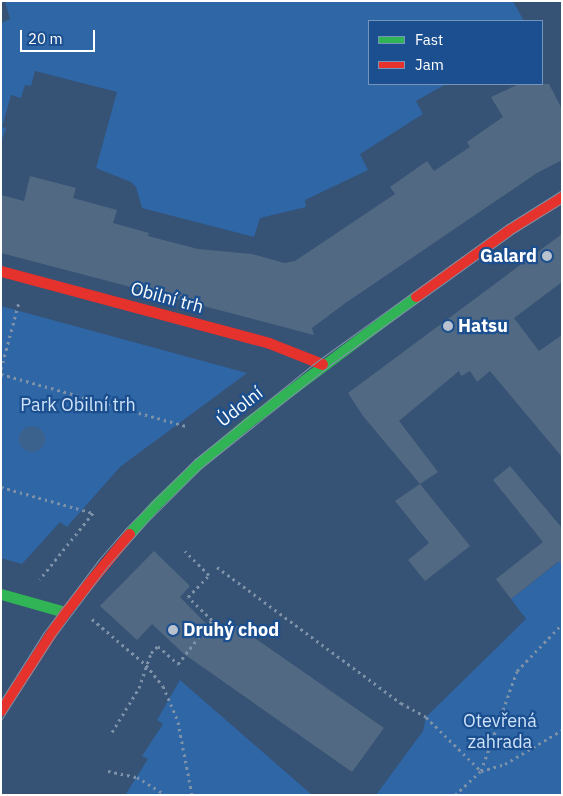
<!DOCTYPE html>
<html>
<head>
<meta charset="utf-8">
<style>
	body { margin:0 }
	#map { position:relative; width:563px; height:796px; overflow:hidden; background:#365274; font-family:"IBM Plex Sans",sans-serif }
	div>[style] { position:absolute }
	.green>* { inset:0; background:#2f66a5 }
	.water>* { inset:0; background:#3b618d }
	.round { border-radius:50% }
	.building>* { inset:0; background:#526984 }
	.path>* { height:3px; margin-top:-1.5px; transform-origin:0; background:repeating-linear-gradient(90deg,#7d92a8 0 2.5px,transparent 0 6.5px) }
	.fast>* { height:11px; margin:-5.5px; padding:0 5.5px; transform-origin:5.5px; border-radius:5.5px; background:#30b455 }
	.jam>* { height:11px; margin:-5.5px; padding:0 5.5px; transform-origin:5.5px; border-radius:5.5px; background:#e5322d }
	.tram>* { height:1px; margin:-0.5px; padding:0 0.5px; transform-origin:0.5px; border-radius:0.5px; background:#7e92a7 }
	.dots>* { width:14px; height:14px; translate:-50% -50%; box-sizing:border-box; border:2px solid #1b4f8f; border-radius:50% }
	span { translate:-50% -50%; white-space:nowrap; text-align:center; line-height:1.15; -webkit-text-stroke:4.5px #1b4f8f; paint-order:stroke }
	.poi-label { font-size:18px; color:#fff; font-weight:700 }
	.right { translate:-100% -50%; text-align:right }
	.left { translate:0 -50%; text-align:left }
	.street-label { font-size:18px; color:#fff }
	.park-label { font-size:18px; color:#cfe3fa }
	.frame { position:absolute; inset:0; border:2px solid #fff; pointer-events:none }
	.legend { position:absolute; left:368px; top:20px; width:175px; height:65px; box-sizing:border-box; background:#1b4f8f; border:1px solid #7695bc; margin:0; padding:6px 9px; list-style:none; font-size:15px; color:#fff }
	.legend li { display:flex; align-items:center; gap:10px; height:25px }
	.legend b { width:25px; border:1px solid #7695bc }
	.scale { position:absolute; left:20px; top:30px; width:75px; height:22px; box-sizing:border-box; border:2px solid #fff; border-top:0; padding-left:6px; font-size:15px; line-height:18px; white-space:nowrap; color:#fff; -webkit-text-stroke:4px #1b4f8f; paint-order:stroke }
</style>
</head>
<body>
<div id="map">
	<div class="green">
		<div style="clip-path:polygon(5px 1px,513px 1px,524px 21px,369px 21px,369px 84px,446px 84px,416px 101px,423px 114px,360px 154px,368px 170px,305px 200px,306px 207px,260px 218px,254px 237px,142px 208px,136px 187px,131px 182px,96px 168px,117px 92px,35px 71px,31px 86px,25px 85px,21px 98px,11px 95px,2px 127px,6px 128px,1px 144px,1px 23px,10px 19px)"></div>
		<div style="clip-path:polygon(1px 306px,247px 373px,120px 467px,67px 527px,60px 522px,22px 564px,1px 558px)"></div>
		<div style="clip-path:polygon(562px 559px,562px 795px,376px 795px,423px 731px,426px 717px,526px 619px,511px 599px)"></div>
		<div style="clip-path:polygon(180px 680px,312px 795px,125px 795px,148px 759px,142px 756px,163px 724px,157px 720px)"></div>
	</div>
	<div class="water">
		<div class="round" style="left:19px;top:426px;width:26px;height:26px"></div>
	</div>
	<div class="building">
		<div style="clip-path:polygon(519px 84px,549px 84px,562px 109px,562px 160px,537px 173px,344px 304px,312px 328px,314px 335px,1px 253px,1px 195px,24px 201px,30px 176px,76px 188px,73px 198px,117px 210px,113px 223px,149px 233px,148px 236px,198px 249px,252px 254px,284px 263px,295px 261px,395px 194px,390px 187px,427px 161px,434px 171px,470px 147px,467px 142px,503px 117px,491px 97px)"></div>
		<div style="clip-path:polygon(562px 234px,562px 282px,514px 318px,539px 351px,562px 335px,562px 457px,490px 371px,477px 382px,470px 371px,461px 376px,459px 371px,399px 421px,438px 472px,420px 484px,363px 416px,348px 393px)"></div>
		<div style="clip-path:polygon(510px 466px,562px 528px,562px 565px,559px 561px,511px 599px,496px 579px,543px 542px,493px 480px)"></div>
		<div style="clip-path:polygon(420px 484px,470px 546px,425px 581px,408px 560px,429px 543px,395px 501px)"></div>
		<div style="clip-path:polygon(154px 551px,190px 586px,180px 597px,221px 639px,233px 623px,384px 728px,352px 772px,184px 654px,152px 624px,137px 640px,100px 606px)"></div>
	</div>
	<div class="path">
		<div style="left:1px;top:369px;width:69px;rotate:-75deg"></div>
		<div style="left:1px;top:374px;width:192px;rotate:15.7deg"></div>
		<div style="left:1px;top:487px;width:96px;rotate:15.8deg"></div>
		<div style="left:93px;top:513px;width:85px;rotate:128.8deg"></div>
		<div style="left:217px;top:567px;width:229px;rotate:36.5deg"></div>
		<div style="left:401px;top:703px;width:29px;rotate:29deg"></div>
		<div style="left:426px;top:717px;width:77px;rotate:44.5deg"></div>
		<div style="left:481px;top:771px;width:106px;rotate:-70.2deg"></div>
		<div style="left:517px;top:671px;width:65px;rotate:-46.2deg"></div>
		<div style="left:92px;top:619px;width:71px;rotate:40.4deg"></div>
		<div style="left:146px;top:665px;width:27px;rotate:51deg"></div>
		<div style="left:163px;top:686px;width:39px;rotate:67deg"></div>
		<div style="left:178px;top:722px;width:74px;rotate:79.1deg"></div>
		<div style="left:112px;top:732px;width:52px;rotate:-58.5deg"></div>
		<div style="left:139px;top:688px;width:37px;rotate:-71deg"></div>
		<div style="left:151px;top:653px;width:10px;rotate:-45deg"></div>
		<div style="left:158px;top:646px;width:27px;rotate:42deg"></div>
		<div style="left:178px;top:664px;width:56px;rotate:-52.3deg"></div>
		<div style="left:212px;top:620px;width:33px;rotate:-136deg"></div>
		<div style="left:188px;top:597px;width:30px;rotate:-46deg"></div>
		<div style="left:209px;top:575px;width:34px;rotate:-135deg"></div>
		<div style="left:108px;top:771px;width:30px;rotate:12deg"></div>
		<div style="left:137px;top:777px;width:34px;rotate:32deg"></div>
		<div style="left:455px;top:795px;width:35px;rotate:-43deg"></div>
		<div style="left:481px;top:771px;width:25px;rotate:-16deg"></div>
		<div style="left:505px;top:764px;width:66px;rotate:-30.8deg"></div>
	</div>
	<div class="fast">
		<div style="left:129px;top:534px;width:39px;rotate:-48deg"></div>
		<div style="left:155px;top:505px;width:59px;rotate:-43.6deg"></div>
		<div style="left:198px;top:464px;width:64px;rotate:-39.9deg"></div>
		<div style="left:247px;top:423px;width:211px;rotate:-36.9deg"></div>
		<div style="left:1px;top:594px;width:66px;rotate:15.7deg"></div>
	</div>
	<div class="jam">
		<div style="left:1px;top:271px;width:278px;rotate:15deg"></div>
		<div style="left:269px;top:343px;width:57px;rotate:21.6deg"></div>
		<div style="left:416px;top:296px;width:115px;rotate:-35.5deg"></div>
		<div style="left:510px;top:229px;width:61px;rotate:-31.6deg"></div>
		<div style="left:1px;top:710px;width:117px;rotate:-56.9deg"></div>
		<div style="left:65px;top:612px;width:101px;rotate:-50.6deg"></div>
	</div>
	<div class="tram">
		<div style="left:1px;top:700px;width:80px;rotate:-57.7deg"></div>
		<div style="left:44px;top:632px;width:93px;rotate:-52.9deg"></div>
		<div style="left:100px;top:558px;width:41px;rotate:-48.9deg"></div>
		<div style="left:127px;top:527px;width:95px;rotate:-45deg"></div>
		<div style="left:194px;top:460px;width:156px;rotate:-38.8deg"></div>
		<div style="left:316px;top:362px;width:234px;rotate:-35.8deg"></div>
		<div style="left:506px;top:225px;width:66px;rotate:-32deg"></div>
		<div style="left:1px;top:720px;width:100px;rotate:-57.3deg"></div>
		<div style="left:55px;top:636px;width:88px;rotate:-52.9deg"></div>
		<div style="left:108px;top:566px;width:57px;rotate:-48.5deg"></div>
		<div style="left:146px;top:523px;width:78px;rotate:-45deg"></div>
		<div style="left:201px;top:468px;width:165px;rotate:-38.6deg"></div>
		<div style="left:330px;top:365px;width:224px;rotate:-35.7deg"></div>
		<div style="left:512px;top:234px;width:59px;rotate:-31.8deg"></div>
	</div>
	<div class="dots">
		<div style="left:547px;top:256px;background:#b9c2ce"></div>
		<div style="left:448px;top:326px;background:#b9c2ce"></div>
		<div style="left:173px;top:630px;background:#b9c2ce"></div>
	</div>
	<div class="poi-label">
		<span class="right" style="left:537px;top:256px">Galard</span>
		<span class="left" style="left:458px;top:326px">Hatsu</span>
		<span class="left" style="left:183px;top:630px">Druhý chod</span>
	</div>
	<div class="street-label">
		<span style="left:167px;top:298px;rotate:15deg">Obilní trh</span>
		<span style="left:240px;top:407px;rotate:-38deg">Údolní</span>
	</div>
	<div class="park-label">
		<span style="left:78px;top:405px">Park Obilní trh</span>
		<span style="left:500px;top:732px">Otevřená<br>zahrada</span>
	</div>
	<div class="frame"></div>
	<ul class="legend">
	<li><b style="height:6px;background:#30b455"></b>Fast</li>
	<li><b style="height:6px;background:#e5322d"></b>Jam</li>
	</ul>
	<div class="scale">20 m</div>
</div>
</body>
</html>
